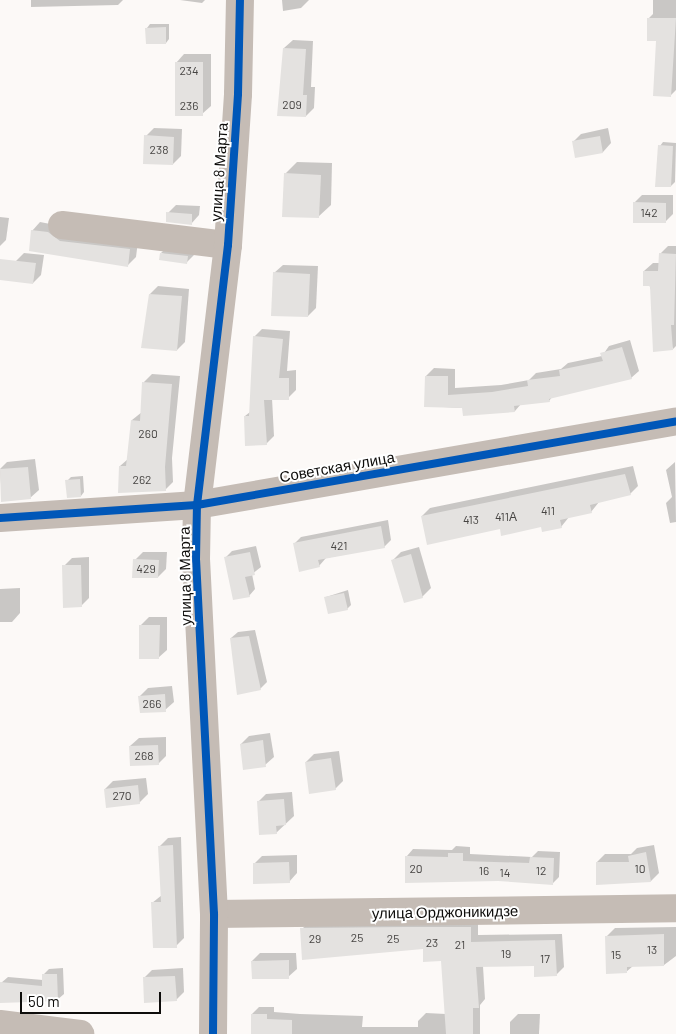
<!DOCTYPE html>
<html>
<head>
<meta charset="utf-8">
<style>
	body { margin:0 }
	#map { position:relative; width:676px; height:1034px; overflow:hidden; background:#fcf9f7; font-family:Barlow,sans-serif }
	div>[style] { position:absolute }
	.shadow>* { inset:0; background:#0003 }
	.building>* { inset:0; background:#e4e2e0 }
	.minor>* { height:28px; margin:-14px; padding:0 14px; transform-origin:14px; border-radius:14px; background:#c5bcb5 }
	.cycleway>* { height:8px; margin:-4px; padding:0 4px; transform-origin:4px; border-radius:4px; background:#0057b8 }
	span { translate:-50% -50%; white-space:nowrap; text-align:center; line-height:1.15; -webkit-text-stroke:4px #fff; paint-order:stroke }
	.number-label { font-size:12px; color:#464442 }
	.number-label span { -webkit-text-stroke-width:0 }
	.street-label { font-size:15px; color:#0e0d0b }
	.scale { position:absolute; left:20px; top:992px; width:141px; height:22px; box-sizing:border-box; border:2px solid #0e0d0b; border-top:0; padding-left:6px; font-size:15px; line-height:18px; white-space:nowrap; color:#0e0d0b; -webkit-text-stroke:4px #fff; paint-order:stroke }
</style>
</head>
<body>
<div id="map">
	<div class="shadow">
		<div style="clip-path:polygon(31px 0,123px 0,118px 5px,31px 7px)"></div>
		<div style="clip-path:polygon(180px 0,205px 0,202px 3px)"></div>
		<div style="clip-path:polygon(282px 0,309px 0,301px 8px,283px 11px)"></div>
		<div style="clip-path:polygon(653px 0,676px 0,676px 90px,670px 96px,657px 40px,649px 18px,653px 14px)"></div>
		<div style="clip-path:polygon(150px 24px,169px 24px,169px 39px,166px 43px,147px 28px)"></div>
		<div style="clip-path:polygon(293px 40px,313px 41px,311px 87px,315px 87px,314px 108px,306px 116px,284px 48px)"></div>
		<div style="clip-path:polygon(184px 54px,211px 54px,211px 106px,202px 114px,176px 63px)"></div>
		<div style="clip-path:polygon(154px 128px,182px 129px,181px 156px,173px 164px,146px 136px)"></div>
		<div style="clip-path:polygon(608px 128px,611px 143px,603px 152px,576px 157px,573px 142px,581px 134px)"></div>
		<div style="clip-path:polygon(663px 142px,676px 143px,675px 182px,671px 186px,660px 146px)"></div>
		<div style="clip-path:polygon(297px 162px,332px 163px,331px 205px,318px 217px,285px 174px)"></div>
		<div style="clip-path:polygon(642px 195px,673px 195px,673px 214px,665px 222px,634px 203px)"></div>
		<div style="clip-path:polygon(176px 205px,200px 206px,199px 215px,191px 224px,168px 213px)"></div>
		<div style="clip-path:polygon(0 217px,9px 218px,6px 240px,0 246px)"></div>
		<div style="clip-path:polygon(40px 222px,138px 241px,136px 257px,128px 265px,30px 250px,32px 231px)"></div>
		<div style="clip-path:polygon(169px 245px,195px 254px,187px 262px,161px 253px)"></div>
		<div style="clip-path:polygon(668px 246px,676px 246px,676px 346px,673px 349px,644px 271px,653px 263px,660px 263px,660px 254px)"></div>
		<div style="clip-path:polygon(24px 253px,44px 255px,41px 275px,33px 283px,16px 261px)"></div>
		<div style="clip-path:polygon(283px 265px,318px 266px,316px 308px,308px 316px,274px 273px)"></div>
		<div style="clip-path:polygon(158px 286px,189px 289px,185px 342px,177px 350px,150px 294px)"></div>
		<div style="clip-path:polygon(262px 329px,290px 331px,287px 371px,296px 370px,296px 390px,288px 398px,272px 398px,274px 436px,266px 444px,245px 416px,250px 412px,254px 337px)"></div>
		<div style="clip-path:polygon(630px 340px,639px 371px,631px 378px,553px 396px,549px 401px,521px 404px,515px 411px,426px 406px,426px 376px,434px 368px,455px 369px,455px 388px,501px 385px,529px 380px,536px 373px,561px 369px,568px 363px,602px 356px,609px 346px)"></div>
		<div style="clip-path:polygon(152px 374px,180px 376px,172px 458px,173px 482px,165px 490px,120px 466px,128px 459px,132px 420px,142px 412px,144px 382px)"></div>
		<div style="clip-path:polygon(35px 459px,39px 490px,30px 498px,2px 501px,0 469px,7px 462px)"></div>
		<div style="clip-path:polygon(675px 462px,676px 522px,670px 523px,666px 503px,672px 497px,666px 470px)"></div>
		<div style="clip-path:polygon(633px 466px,638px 486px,630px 494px,599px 502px,591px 512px,569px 517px,561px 527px,501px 527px,422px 516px,430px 508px)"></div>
		<div style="clip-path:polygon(83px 476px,84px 492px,81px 496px,67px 481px,71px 477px)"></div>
		<div style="clip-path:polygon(388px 520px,391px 540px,384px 547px,326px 558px,319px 566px,294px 544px,301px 537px)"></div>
		<div style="clip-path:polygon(256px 546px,261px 567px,252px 574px,255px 589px,249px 596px,225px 558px,232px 551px)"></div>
		<div style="clip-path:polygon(419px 547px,431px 588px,422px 597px,393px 560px,401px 552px)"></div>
		<div style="clip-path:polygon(143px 552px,167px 552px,166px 569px,158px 577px,135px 560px)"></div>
		<div style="clip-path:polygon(89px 557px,89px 598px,81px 606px,64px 566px,72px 558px)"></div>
		<div style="clip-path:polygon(20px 588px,20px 613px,12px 622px,0 622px,0 589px)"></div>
		<div style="clip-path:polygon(348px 590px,351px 605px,347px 609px,326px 597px)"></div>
		<div style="clip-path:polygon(149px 617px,167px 617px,167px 650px,158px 658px,141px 625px)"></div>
		<div style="clip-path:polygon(255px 630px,267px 682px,260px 689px,231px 638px,238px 632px)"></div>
		<div style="clip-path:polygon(172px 686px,174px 702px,165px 710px,140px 696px,148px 688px)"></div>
		<div style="clip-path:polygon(270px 733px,274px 757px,265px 765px,241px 744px,249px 736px)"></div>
		<div style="clip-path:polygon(166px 737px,166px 756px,158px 764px,130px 746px,139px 738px)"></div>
		<div style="clip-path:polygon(339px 751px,343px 781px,335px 789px,306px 762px,314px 754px)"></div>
		<div style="clip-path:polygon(146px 778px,148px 794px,139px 803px,105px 789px,113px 781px)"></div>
		<div style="clip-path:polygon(292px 792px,294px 816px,276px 833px,258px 802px,266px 794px)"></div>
		<div style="clip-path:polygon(181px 837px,184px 938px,176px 946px,152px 903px,162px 895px,160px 846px,168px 838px)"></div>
		<div style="clip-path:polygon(654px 845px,659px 873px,651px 881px,597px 862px,605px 854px,631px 854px,637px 848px)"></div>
		<div style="clip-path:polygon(456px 846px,470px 847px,470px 854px,532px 857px,538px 851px,560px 852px,559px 877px,552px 884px,407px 856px,413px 849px,452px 850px)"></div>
		<div style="clip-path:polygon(297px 855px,297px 873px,289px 882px,254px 864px,262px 856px)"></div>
		<div style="clip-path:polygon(478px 920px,478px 935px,562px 934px,564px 967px,556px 975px,535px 965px,483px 966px,485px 999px,480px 1005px,480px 1034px,252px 1034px,252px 1014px,259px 1007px,274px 1007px,274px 1012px,300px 1014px,363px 1016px,362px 1027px,418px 1027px,418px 1021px,426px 1013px,446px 1014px,442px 960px,424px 948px,302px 929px,309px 922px)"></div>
		<div style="clip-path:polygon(676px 927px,676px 956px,664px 965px,633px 966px,626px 972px,607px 936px,615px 928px)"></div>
		<div style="clip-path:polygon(260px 953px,296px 953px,297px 969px,288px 977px,252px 961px)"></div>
		<div style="clip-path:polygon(63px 968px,64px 994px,57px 1000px,0 1002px,1px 983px,8px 977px,43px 980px,43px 975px,49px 969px)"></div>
		<div style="clip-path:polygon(183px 968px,184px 992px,176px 1000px,144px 978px,152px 970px)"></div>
		<div style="clip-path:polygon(518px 1014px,540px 1014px,539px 1034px,510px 1034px,510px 1022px)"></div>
	</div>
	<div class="building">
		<div style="clip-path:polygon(647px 18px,676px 18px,671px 97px,653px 96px,656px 41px,647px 41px)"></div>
		<div style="clip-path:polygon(166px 27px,166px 44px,146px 44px,145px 28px)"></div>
		<div style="clip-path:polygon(283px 48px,306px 49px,303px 95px,307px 95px,306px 117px,277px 116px)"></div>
		<div style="clip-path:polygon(175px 62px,203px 62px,203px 116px,175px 116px)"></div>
		<div style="clip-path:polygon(144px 135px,174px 137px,173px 165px,143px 164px)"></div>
		<div style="clip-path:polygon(600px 136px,603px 153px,575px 158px,572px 141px)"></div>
		<div style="clip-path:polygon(658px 145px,673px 146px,671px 187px,655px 187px)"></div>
		<div style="clip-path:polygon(284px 173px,321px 175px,319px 218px,282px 217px)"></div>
		<div style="clip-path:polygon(633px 202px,666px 203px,666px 223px,633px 223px)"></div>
		<div style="clip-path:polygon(166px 212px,192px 214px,192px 225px,166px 222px)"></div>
		<div style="clip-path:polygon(31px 230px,48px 232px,60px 241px,130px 249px,128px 267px,29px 251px)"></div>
		<div style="clip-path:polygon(160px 253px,188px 256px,187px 264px,159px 260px)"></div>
		<div style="clip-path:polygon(659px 253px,676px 254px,674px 325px,671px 325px,673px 350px,653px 352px,650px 286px,643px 286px,643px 271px,658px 271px)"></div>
		<div style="clip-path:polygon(0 259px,36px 263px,33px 284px,0 280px)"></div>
		<div style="clip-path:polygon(273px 272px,310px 274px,308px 317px,271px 316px)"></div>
		<div style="clip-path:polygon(149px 294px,182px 296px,177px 351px,141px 348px)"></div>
		<div style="clip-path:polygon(253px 336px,283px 339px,279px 378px,289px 378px,289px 400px,264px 400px,267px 445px,245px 446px,244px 416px,249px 416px)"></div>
		<div style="clip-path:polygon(622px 347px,632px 379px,549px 399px,550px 402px,514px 406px,515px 412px,463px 416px,462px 408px,424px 407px,425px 376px,448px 376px,448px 395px,492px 392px,528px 386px,527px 380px,560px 376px,559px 370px,603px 361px,600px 353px)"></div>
		<div style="clip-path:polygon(142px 382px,172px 384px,165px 467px,166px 491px,118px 493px,119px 466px,126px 466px,131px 420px,140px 421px)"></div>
		<div style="clip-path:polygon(28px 467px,31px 499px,1px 502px,0 469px)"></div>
		<div style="clip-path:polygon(625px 474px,631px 495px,590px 505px,592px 513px,560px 520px,562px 528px,542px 532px,541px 527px,501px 536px,500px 529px,427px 545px,421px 516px)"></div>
		<div style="clip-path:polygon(80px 479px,81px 497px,67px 498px,65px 480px)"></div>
		<div style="clip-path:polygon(381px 526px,385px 548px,318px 560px,320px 567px,299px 572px,293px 543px)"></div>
		<div style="clip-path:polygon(250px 552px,255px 575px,245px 577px,250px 597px,233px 600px,224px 557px)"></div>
		<div style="clip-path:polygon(411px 554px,423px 598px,404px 603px,391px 560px)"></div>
		<div style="clip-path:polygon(133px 559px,159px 560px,158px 578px,132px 578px)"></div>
		<div style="clip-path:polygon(62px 565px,81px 565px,82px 607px,63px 608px)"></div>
		<div style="clip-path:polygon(344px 593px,348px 610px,328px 614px,324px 597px)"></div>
		<div style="clip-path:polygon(139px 625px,160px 625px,159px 659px,139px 659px)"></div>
		<div style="clip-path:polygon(249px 636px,261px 690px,237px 695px,230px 638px)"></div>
		<div style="clip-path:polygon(165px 694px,166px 712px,140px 713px,138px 696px)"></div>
		<div style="clip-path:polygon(263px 740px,266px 767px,243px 770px,240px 744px)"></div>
		<div style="clip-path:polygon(158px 745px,159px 765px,130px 766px,129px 746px)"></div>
		<div style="clip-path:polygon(331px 758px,336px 790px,309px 794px,305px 762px)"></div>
		<div style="clip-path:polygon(138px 785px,140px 804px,106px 808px,104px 789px)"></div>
		<div style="clip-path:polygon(284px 799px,286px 825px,276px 826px,277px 834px,259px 835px,257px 801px)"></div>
		<div style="clip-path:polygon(173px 845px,177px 948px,153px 948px,151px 902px,161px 902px,158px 846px)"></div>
		<div style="clip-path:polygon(646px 852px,651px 882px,596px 885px,596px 862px,629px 862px,628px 856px)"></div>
		<div style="clip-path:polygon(448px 853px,463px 853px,463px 861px,529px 863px,530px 857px,554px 858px,553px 885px,498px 881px,405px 883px,405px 856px,448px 857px)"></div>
		<div style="clip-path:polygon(289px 862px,290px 883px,253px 884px,253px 863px)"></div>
		<div style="clip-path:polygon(405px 927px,471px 927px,471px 942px,555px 940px,557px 976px,534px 977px,534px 966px,476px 967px,479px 1008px,473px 1008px,473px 1034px,446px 1034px,441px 961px,423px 962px,423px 949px,302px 960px,300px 928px)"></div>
		<div style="clip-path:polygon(664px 934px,664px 966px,627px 967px,627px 973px,606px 974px,605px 936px)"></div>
		<div style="clip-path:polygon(289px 960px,289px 979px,252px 979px,251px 961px)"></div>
		<div style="clip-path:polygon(42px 974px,57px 974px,58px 1001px,0 1003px,0 982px,42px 986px)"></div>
		<div style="clip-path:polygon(175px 976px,177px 1001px,144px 1003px,143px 977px)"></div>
		<div style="clip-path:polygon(251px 1014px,267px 1014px,267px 1019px,292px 1020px,292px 1034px,251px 1034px)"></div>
	</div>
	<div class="minor">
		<div style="left:62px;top:225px;width:167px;rotate:6.9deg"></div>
		<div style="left:0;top:518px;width:197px;rotate:-3.8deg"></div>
		<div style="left:197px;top:505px;width:486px;rotate:-9.9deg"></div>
		<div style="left:214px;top:914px;width:462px;rotate:-0.7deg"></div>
		<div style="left:0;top:1024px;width:81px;rotate:7.1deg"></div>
		<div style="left:213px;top:1034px;width:120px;rotate:-89.5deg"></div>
		<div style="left:214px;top:914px;width:354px;rotate:-92.9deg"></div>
		<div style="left:196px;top:560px;width:55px;rotate:-89deg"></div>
		<div style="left:197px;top:505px;width:262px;rotate:-83.2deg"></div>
		<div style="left:228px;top:245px;width:151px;rotate:-86.2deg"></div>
		<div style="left:238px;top:94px;width:94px;rotate:-88.8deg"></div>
	</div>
	<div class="cycleway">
		<div style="left:0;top:518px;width:197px;rotate:-3.8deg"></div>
		<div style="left:197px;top:505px;width:486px;rotate:-9.9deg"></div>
		<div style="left:213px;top:1034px;width:120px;rotate:-89.5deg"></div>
		<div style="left:214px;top:914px;width:354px;rotate:-92.9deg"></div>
		<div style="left:196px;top:560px;width:55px;rotate:-89deg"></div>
		<div style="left:197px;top:505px;width:262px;rotate:-83.2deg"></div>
		<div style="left:228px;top:245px;width:151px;rotate:-86.2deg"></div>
		<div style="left:238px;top:94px;width:94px;rotate:-88.8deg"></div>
	</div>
	<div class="number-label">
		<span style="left:189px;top:71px">234</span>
		<span style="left:292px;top:105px">209</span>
		<span style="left:189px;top:106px">236</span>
		<span style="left:159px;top:150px">238</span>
		<span style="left:649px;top:213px">142</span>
		<span style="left:148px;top:434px">260</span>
		<span style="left:142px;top:480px">262</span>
		<span style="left:548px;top:511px">411</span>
		<span style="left:506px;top:517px">411А</span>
		<span style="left:471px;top:520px">413</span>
		<span style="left:339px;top:546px">421</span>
		<span style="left:146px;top:569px">429</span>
		<span style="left:152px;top:704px">266</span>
		<span style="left:144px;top:756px">268</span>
		<span style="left:122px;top:796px">270</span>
		<span style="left:416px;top:869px">20</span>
		<span style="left:640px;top:869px">10</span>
		<span style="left:484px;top:871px">16</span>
		<span style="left:541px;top:871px">12</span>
		<span style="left:505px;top:873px">14</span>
		<span style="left:357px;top:938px">25</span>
		<span style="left:315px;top:939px">29</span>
		<span style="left:393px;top:939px">25</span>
		<span style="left:432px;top:943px">23</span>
		<span style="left:460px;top:945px">21</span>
		<span style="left:652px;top:950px">13</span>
		<span style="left:506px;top:954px">19</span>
		<span style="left:616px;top:955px">15</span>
		<span style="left:545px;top:959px">17</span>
	</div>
	<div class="street-label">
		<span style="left:219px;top:172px;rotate:-86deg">улица 8 Марта</span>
		<span style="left:337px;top:467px;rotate:-10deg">Советская улица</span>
		<span style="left:185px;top:576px;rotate:-91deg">улица 8 Марта</span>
		<span style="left:445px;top:912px;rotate:-1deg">улица Орджоникидзе</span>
	</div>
	<div class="scale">50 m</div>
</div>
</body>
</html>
